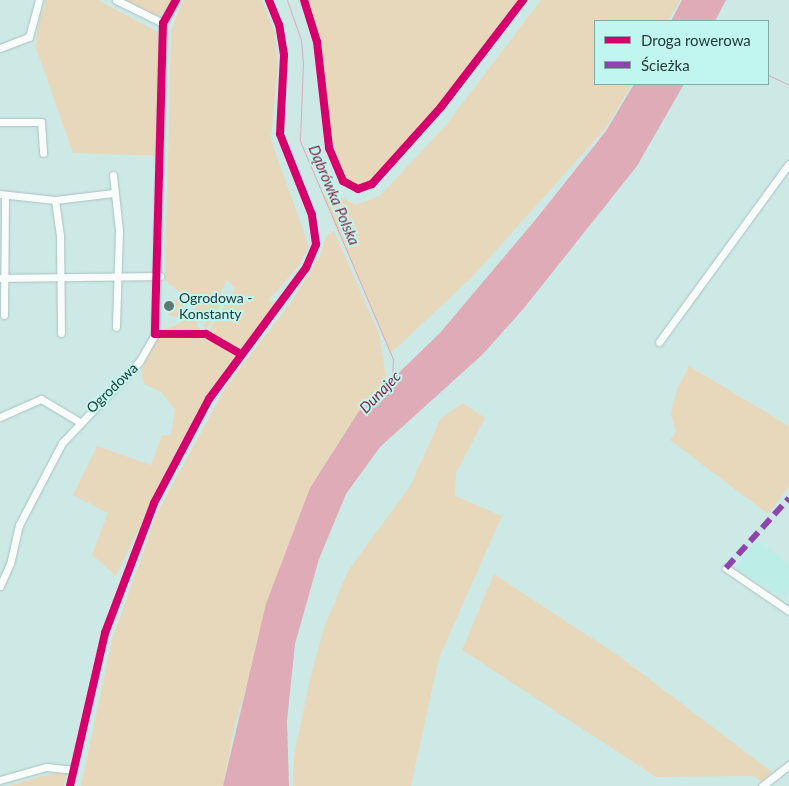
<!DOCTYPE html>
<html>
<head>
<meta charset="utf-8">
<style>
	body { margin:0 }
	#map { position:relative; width:789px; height:786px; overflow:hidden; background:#cde9e6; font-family:Lato,sans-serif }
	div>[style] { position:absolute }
	.built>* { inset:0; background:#bdede7 }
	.green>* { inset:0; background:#e8d8bb }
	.round { border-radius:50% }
	.water>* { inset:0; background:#deabb7 }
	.stream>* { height:1px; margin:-0.5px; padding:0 0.5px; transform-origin:0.5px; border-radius:0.5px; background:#deabb7 }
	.roads { filter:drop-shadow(0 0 1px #abc1bf) drop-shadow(0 0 1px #abc1bf) }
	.minor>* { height:7px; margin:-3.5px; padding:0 3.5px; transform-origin:3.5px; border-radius:3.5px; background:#f8fcfb }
	.quiet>* { height:6px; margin-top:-3px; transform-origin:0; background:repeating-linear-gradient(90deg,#8e44ad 0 12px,transparent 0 18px) }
	.cycleway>* { height:8px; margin:-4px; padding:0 4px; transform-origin:4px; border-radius:4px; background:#d6006c }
	.dots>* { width:14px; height:14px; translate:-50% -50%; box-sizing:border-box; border:2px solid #c0f6ef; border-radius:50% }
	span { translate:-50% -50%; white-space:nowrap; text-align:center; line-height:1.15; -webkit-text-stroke:4px #c0f6ef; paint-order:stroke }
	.poi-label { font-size:14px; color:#253b38 }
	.left { translate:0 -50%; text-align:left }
	.street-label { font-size:14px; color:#253b38 }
	.water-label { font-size:15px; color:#862644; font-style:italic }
	.legend { position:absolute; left:594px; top:20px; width:175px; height:65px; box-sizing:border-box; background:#c0f6ef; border:1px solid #82aba6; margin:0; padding:6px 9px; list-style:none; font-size:15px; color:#253b38 }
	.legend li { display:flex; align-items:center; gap:10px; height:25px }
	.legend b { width:25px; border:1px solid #82aba6 }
</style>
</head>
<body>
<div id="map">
	<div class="built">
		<div style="clip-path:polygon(757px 540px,789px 564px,789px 590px,784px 598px,734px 567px)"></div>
	</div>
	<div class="green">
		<div style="clip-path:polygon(46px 0,98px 0,158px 32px,159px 156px,73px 153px,36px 48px,37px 29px)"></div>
		<div style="clip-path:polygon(121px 0,173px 0,159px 18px)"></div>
		<div style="clip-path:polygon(183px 0,262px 0,275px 34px,278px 66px,271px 140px,309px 246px,298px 267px,268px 301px,277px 302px,240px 350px,208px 333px,235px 288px,227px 280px,219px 297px,210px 299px,221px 305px,207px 329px,203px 326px,211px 316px,200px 323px,193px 312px,199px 301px,189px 301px,165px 280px,171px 30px)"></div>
		<div style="clip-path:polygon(306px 0,521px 0,433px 113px,372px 182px,362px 188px,344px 180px,327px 137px,319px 41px)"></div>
		<div style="clip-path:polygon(541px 0,680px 0,668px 21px,595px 21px,595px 84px,632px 84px,606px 128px,471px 278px,391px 353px,323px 196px,330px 191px,356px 205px,380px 196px,446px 125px)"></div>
		<div style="clip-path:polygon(334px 231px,379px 334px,387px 382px,359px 411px,310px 488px,235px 723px,223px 786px,81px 786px,112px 640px,157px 513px,227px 385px,292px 301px,321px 254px,326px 236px)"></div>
		<div class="round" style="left:166px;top:299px;width:18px;height:18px"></div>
		<div style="clip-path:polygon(192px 314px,202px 333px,158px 331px,179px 324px)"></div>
		<div style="clip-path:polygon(210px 337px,237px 353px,182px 440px,116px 576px,92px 555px,108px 513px,73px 495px,97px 446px,151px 465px,162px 435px,171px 435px,175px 409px,161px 392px,144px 384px,141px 372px,156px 338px)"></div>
		<div style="clip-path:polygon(689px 366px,789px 426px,789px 487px,768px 514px,670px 440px,676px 432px,671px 414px,677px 389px)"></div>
		<div style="clip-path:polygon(463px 403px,485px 418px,456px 473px,455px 496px,502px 516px,439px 658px,411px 786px,293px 786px,294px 756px,311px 674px,325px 625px,348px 571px,410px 486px,441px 418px)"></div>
		<div style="clip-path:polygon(494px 574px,619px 656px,772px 772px,762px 782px,754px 776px,656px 777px,462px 650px)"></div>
		<div style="clip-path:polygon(67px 771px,64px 786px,8px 786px,42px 776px)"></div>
	</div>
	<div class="water">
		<div style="clip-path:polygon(682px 0,726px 0,715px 21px,671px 21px)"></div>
		<div style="clip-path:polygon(634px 84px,684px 84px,637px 166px,524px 308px,483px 354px,380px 447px,346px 494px,319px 559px,295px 644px,287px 721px,289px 786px,223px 786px,266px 604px,310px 488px,359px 411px,440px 333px,536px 219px,606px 131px)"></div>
	</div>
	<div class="stream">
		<div style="left:287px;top:0;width:42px;rotate:70.7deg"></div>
		<div style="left:301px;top:40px;width:22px;rotate:85deg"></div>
		<div style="left:303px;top:62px;width:79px;rotate:92.2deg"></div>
		<div style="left:300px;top:141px;width:237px;rotate:66.9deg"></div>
		<div style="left:393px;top:359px;width:20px;rotate:93deg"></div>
		<div style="left:768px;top:75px;width:23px;rotate:25deg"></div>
	</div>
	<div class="roads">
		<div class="minor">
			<div style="left:116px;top:0;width:52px;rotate:26.1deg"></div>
			<div style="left:163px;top:23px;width:26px;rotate:-61deg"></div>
			<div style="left:0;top:48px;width:31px;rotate:-21deg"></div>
			<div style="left:29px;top:37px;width:38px;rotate:-75deg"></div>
			<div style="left:0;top:122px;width:41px"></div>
			<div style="left:41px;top:122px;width:31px;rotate:86deg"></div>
			<div style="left:113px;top:175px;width:55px;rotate:83.8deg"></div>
			<div style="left:119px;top:230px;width:97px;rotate:91.8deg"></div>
			<div style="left:0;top:194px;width:55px;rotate:6.2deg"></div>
			<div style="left:55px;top:200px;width:59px;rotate:-6.8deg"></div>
			<div style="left:55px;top:200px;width:36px;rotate:82deg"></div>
			<div style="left:60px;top:236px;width:97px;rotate:89.4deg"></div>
			<div style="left:0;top:278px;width:160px;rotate:-0.7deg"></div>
			<div style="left:4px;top:315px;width:120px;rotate:-89.5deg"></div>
			<div style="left:659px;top:342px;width:220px;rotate:-53.9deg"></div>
			<div style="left:0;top:417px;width:45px;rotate:-23.7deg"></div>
			<div style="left:41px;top:399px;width:43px;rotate:30.7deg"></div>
			<div style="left:726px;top:568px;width:76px;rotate:34.3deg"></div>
			<div style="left:0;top:586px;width:24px;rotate:-66deg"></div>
			<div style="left:10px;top:564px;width:40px;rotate:-77deg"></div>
			<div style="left:19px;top:525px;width:93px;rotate:-62.3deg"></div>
			<div style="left:62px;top:443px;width:112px;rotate:-46.5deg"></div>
			<div style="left:139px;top:362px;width:32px;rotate:-60deg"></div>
			<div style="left:155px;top:334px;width:311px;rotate:-88.5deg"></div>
			<div style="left:0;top:780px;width:48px;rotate:-15.8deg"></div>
			<div style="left:46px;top:767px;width:27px;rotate:6deg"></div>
			<div style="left:762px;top:786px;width:34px;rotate:-38deg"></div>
		</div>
	</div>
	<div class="quiet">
		<div style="left:726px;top:568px;width:94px;rotate:-48deg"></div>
	</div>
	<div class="cycleway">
		<div style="left:176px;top:0;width:26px;rotate:119deg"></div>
		<div style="left:163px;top:23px;width:311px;rotate:91.5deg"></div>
		<div style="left:155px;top:334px;width:51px"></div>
		<div style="left:206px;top:334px;width:38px;rotate:30deg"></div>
		<div style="left:304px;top:0;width:44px;rotate:72.8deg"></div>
		<div style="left:317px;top:42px;width:107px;rotate:83.5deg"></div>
		<div style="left:329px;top:148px;width:36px;rotate:67deg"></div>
		<div style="left:343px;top:181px;width:17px;rotate:28deg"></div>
		<div style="left:358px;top:189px;width:15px;rotate:-20deg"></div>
		<div style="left:372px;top:184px;width:103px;rotate:-48.1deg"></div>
		<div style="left:441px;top:107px;width:135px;rotate:-52.5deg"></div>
		<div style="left:70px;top:786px;width:157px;rotate:-77.1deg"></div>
		<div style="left:105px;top:633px;width:139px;rotate:-69.3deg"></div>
		<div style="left:154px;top:503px;width:118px;rotate:-62.1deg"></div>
		<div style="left:209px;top:399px;width:163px;rotate:-53.5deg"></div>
		<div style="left:306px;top:268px;width:26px;rotate:-67deg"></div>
		<div style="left:316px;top:244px;width:29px;rotate:-98deg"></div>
		<div style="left:312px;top:215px;width:87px;rotate:-111.6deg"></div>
		<div style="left:280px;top:134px;width:79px;rotate:-87.1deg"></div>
		<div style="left:284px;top:55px;width:30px;rotate:-99deg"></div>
		<div style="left:279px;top:25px;width:27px;rotate:-112deg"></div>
	</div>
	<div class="dots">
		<div style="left:169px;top:306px;background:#607875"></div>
	</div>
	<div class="poi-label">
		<span class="left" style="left:179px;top:306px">Ogrodowa -<br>Konstanty</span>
	</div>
	<div class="street-label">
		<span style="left:112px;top:388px;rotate:-44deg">Ogrodowa</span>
	</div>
	<div class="water-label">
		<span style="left:334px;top:195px;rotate:67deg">Dąbrówka Polska</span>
		<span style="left:380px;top:392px;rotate:-46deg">Dunajec</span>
	</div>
	<ul class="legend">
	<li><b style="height:6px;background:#d6006c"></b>Droga rowerowa</li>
	<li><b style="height:6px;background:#8e44ad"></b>Ścieżka</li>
	</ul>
</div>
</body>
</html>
